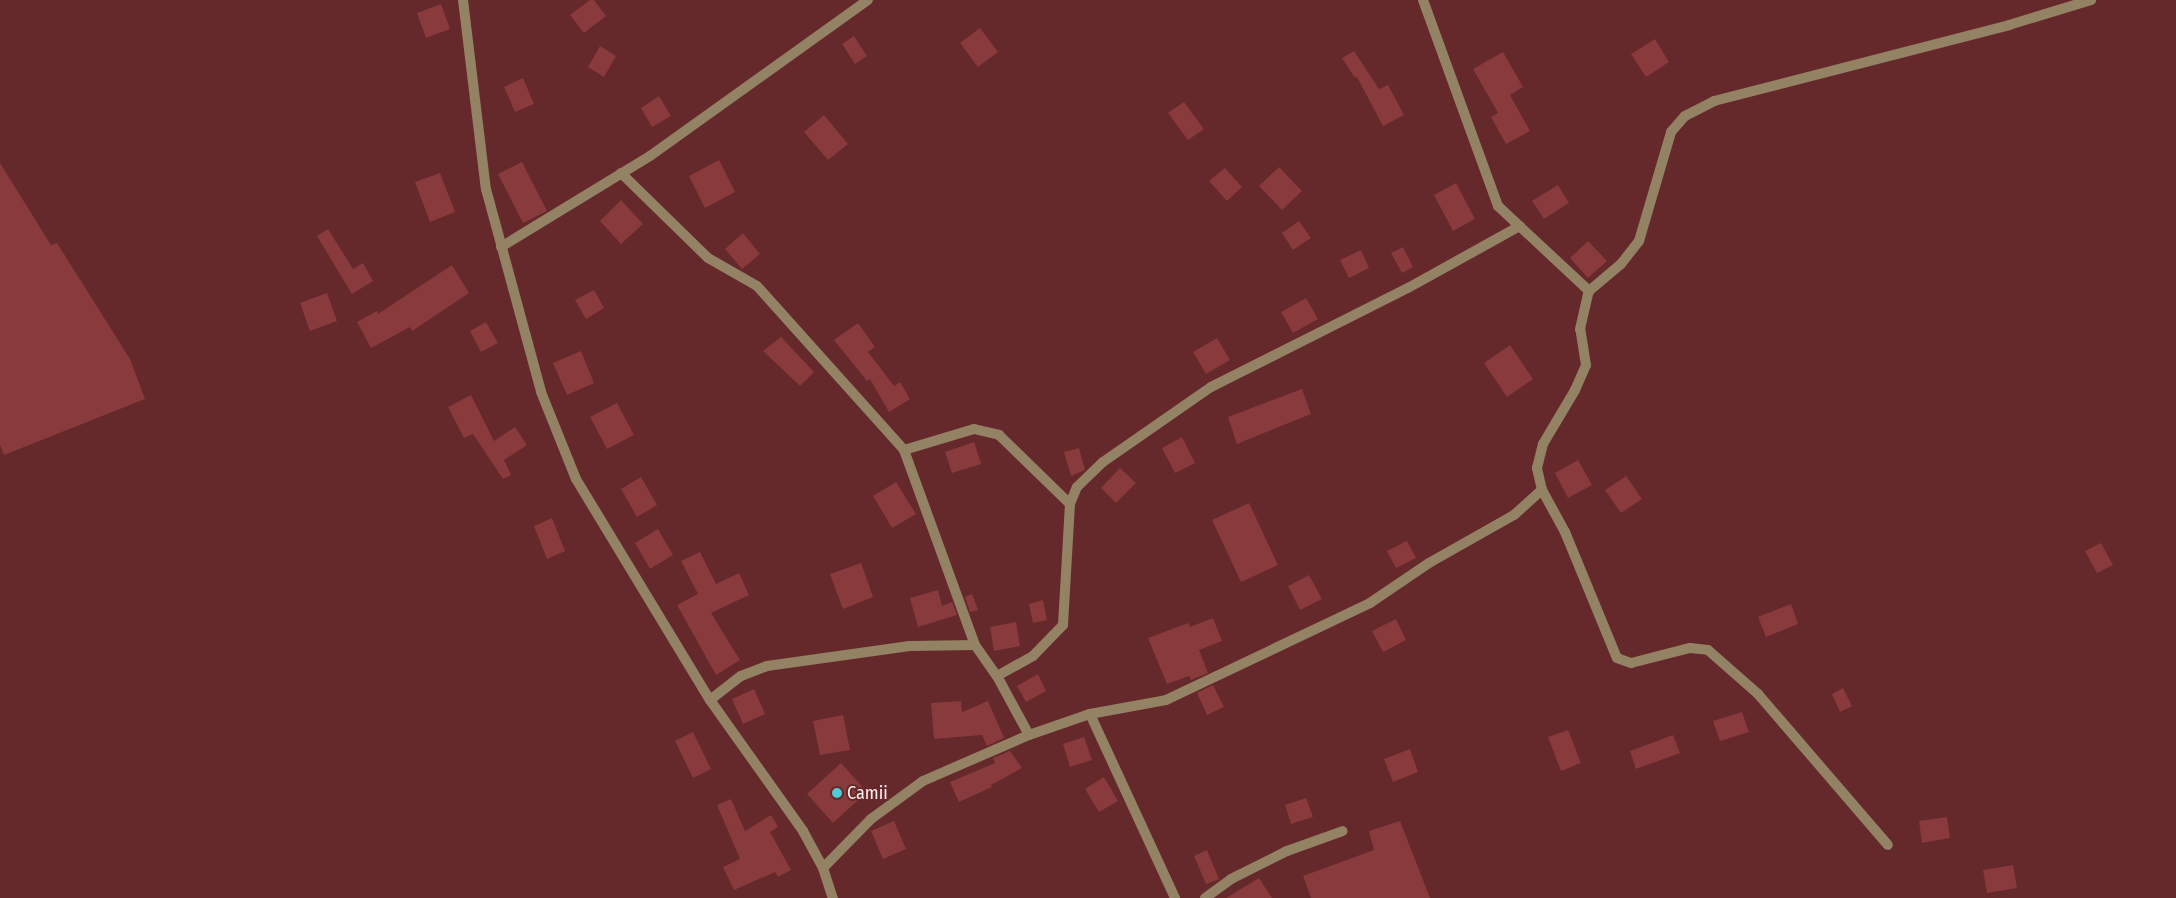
<!DOCTYPE html>
<html>
<head>
<meta charset="utf-8">
<style>
	body { margin:0 }
	#map { position:relative; width:2176px; height:898px; overflow:hidden; background:#65282b; font-family:"Fira Sans Condensed",sans-serif }
	div>[style] { position:absolute }
	.building>* { inset:0; background:#883a3d }
	.street>* { height:10px; margin:-5px; padding:0 5px; transform-origin:5px; border-radius:5px; background:#948264 }
	.dots>* { width:14px; height:14px; translate:-50% -50%; box-sizing:border-box; border:2px solid #65282b; border-radius:50% }
	span { translate:-50% -50%; white-space:nowrap; text-align:center; line-height:1.15; -webkit-text-stroke:4px #65282b; paint-order:stroke }
	.poi-label { font-size:18px; color:#fcebeb }
	.left { translate:0 -50%; text-align:left }
</style>
</head>
<body>
<div id="map">
	<div class="building">
		<div style="clip-path:polygon(590px 0,594px 0,606px 16px,584px 33px,570px 15px)"></div>
		<div style="clip-path:polygon(441px 4px,450px 29px,426px 38px,417px 13px)"></div>
		<div style="clip-path:polygon(980px 28px,998px 52px,978px 67px,960px 43px)"></div>
		<div style="clip-path:polygon(854px 36px,867px 56px,855px 64px,842px 44px)"></div>
		<div style="clip-path:polygon(1655px 39px,1669px 62px,1646px 77px,1631px 54px)"></div>
		<div style="clip-path:polygon(600px 46px,616px 56px,604px 77px,588px 67px)"></div>
		<div style="clip-path:polygon(1354px 51px,1379px 89px,1388px 85px,1404px 115px,1383px 126px,1357px 77px,1355px 78px,1342px 58px)"></div>
		<div style="clip-path:polygon(1503px 52px,1523px 87px,1510px 95px,1530px 131px,1506px 144px,1491px 117px,1498px 113px,1473px 69px)"></div>
		<div style="clip-path:polygon(523px 78px,534px 104px,515px 112px,504px 87px)"></div>
		<div style="clip-path:polygon(659px 96px,671px 116px,652px 127px,641px 108px)"></div>
		<div style="clip-path:polygon(1184px 102px,1204px 129px,1188px 140px,1168px 113px)"></div>
		<div style="clip-path:polygon(824px 115px,848px 144px,828px 160px,804px 132px)"></div>
		<div style="clip-path:polygon(719px 160px,735px 192px,705px 208px,689px 176px)"></div>
		<div style="clip-path:polygon(522px 162px,547px 211px,523px 223px,498px 174px)"></div>
		<div style="clip-path:polygon(0 163px,51px 245px,57px 243px,130px 359px,145px 399px,4px 455px,0 445px)"></div>
		<div style="clip-path:polygon(1279px 167px,1302px 191px,1282px 210px,1259px 186px)"></div>
		<div style="clip-path:polygon(1225px 168px,1242px 187px,1227px 201px,1209px 181px)"></div>
		<div style="clip-path:polygon(440px 173px,455px 212px,430px 222px,415px 182px)"></div>
		<div style="clip-path:polygon(1456px 183px,1475px 219px,1453px 231px,1434px 195px)"></div>
		<div style="clip-path:polygon(1558px 185px,1569px 203px,1544px 219px,1532px 201px)"></div>
		<div style="clip-path:polygon(621px 200px,643px 224px,621px 244px,600px 221px)"></div>
		<div style="clip-path:polygon(1299px 221px,1311px 238px,1293px 250px,1282px 233px)"></div>
		<div style="clip-path:polygon(328px 229px,353px 269px,363px 263px,373px 281px,352px 294px,317px 236px)"></div>
		<div style="clip-path:polygon(743px 233px,760px 254px,742px 269px,725px 249px)"></div>
		<div style="clip-path:polygon(1588px 241px,1607px 261px,1588px 278px,1570px 258px)"></div>
		<div style="clip-path:polygon(1403px 247px,1413px 267px,1402px 273px,1391px 253px)"></div>
		<div style="clip-path:polygon(1361px 250px,1369px 268px,1349px 278px,1340px 260px)"></div>
		<div style="clip-path:polygon(452px 265px,469px 293px,412px 331px,410px 327px,371px 348px,357px 322px,377px 311px,378px 314px)"></div>
		<div style="clip-path:polygon(594px 290px,604px 308px,586px 319px,575px 300px)"></div>
		<div style="clip-path:polygon(327px 293px,337px 321px,310px 331px,300px 303px)"></div>
		<div style="clip-path:polygon(1306px 298px,1318px 319px,1293px 333px,1281px 312px)"></div>
		<div style="clip-path:polygon(486px 322px,498px 343px,481px 352px,470px 331px)"></div>
		<div style="clip-path:polygon(858px 323px,875px 347px,868px 352px,894px 386px,900px 382px,910px 399px,889px 412px,870px 379px,867px 381px,834px 340px)"></div>
		<div style="clip-path:polygon(781px 337px,814px 372px,800px 386px,763px 351px)"></div>
		<div style="clip-path:polygon(1217px 338px,1230px 360px,1206px 374px,1193px 352px)"></div>
		<div style="clip-path:polygon(1510px 345px,1533px 379px,1507px 397px,1484px 363px)"></div>
		<div style="clip-path:polygon(581px 351px,594px 383px,567px 395px,553px 363px)"></div>
		<div style="clip-path:polygon(1302px 389px,1311px 414px,1237px 444px,1228px 417px)"></div>
		<div style="clip-path:polygon(471px 395px,494px 441px,515px 427px,527px 445px,504px 460px,511px 475px,503px 479px,473px 434px,464px 438px,448px 407px)"></div>
		<div style="clip-path:polygon(617px 403px,634px 435px,607px 449px,590px 417px)"></div>
		<div style="clip-path:polygon(1182px 437px,1195px 463px,1175px 473px,1162px 448px)"></div>
		<div style="clip-path:polygon(974px 442px,981px 464px,952px 473px,945px 452px)"></div>
		<div style="clip-path:polygon(1079px 448px,1085px 470px,1071px 476px,1064px 452px)"></div>
		<div style="clip-path:polygon(1578px 460px,1592px 485px,1568px 498px,1555px 473px)"></div>
		<div style="clip-path:polygon(1120px 468px,1136px 483px,1116px 503px,1101px 488px)"></div>
		<div style="clip-path:polygon(1626px 476px,1642px 499px,1621px 513px,1605px 490px)"></div>
		<div style="clip-path:polygon(641px 477px,657px 505px,637px 517px,621px 489px)"></div>
		<div style="clip-path:polygon(896px 482px,916px 514px,892px 528px,873px 496px)"></div>
		<div style="clip-path:polygon(1249px 503px,1278px 565px,1241px 582px,1212px 520px)"></div>
		<div style="clip-path:polygon(552px 518px,565px 551px,547px 559px,534px 526px)"></div>
		<div style="clip-path:polygon(658px 529px,673px 555px,650px 569px,635px 543px)"></div>
		<div style="clip-path:polygon(1407px 541px,1416px 558px,1396px 568px,1387px 551px)"></div>
		<div style="clip-path:polygon(2101px 543px,2113px 565px,2097px 573px,2085px 551px)"></div>
		<div style="clip-path:polygon(700px 552px,716px 584px,739px 573px,749px 595px,711px 613px,740px 660px,716px 675px,677px 605px,698px 594px,681px 561px)"></div>
		<div style="clip-path:polygon(861px 563px,873px 597px,843px 609px,830px 574px)"></div>
		<div style="clip-path:polygon(1309px 575px,1322px 599px,1300px 610px,1288px 586px)"></div>
		<div style="clip-path:polygon(938px 590px,942px 606px,952px 602px,957px 615px,918px 627px,910px 598px)"></div>
		<div style="clip-path:polygon(972px 594px,978px 610px,970px 612px,965px 597px)"></div>
		<div style="clip-path:polygon(1043px 600px,1047px 620px,1033px 623px,1029px 604px)"></div>
		<div style="clip-path:polygon(1791px 604px,1798px 624px,1766px 637px,1758px 617px)"></div>
		<div style="clip-path:polygon(1213px 618px,1222px 641px,1199px 650px,1208px 673px,1191px 680px,1189px 676px,1167px 684px,1148px 638px,1188px 623px,1190px 627px)"></div>
		<div style="clip-path:polygon(1396px 619px,1406px 640px,1383px 652px,1372px 631px)"></div>
		<div style="clip-path:polygon(1016px 622px,1020px 646px,994px 651px,990px 627px)"></div>
		<div style="clip-path:polygon(1038px 674px,1046px 691px,1026px 702px,1017px 686px)"></div>
		<div style="clip-path:polygon(1213px 685px,1224px 707px,1207px 715px,1197px 693px)"></div>
		<div style="clip-path:polygon(1843px 688px,1852px 706px,1840px 712px,1832px 694px)"></div>
		<div style="clip-path:polygon(754px 689px,765px 714px,743px 724px,732px 699px)"></div>
		<div style="clip-path:polygon(961px 701px,962px 712px,988px 701px,1004px 738px,987px 746px,982px 735px,934px 739px,931px 703px)"></div>
		<div style="clip-path:polygon(1742px 712px,1749px 732px,1720px 741px,1713px 721px)"></div>
		<div style="clip-path:polygon(843px 715px,850px 750px,820px 755px,813px 721px)"></div>
		<div style="clip-path:polygon(1568px 730px,1581px 763px,1561px 771px,1548px 737px)"></div>
		<div style="clip-path:polygon(693px 732px,711px 769px,693px 778px,675px 741px)"></div>
		<div style="clip-path:polygon(1673px 735px,1680px 753px,1636px 769px,1630px 751px)"></div>
		<div style="clip-path:polygon(1084px 737px,1092px 760px,1070px 767px,1063px 744px)"></div>
		<div style="clip-path:polygon(1410px 749px,1418px 772px,1393px 782px,1384px 759px)"></div>
		<div style="clip-path:polygon(1010px 751px,1022px 768px,991px 785px,992px 787px,959px 802px,950px 782px,995px 763px,993px 758px)"></div>
		<div style="clip-path:polygon(841px 763px,867px 792px,833px 823px,807px 794px)"></div>
		<div style="clip-path:polygon(1104px 777px,1118px 801px,1099px 812px,1085px 789px)"></div>
		<div style="clip-path:polygon(1306px 798px,1313px 817px,1291px 824px,1285px 805px)"></div>
		<div style="clip-path:polygon(731px 799px,745px 831px,771px 815px,778px 827px,770px 832px,791px 870px,778px 877px,775px 872px,734px 890px,723px 867px,740px 859px,717px 805px)"></div>
		<div style="clip-path:polygon(1947px 817px,1950px 838px,1922px 843px,1919px 821px)"></div>
		<div style="clip-path:polygon(894px 821px,906px 849px,883px 859px,871px 831px)"></div>
		<div style="clip-path:polygon(1400px 821px,1430px 898px,1311px 898px,1303px 876px,1374px 850px,1369px 831px)"></div>
		<div style="clip-path:polygon(1207px 850px,1219px 879px,1206px 884px,1194px 856px)"></div>
		<div style="clip-path:polygon(2013px 865px,2017px 888px,1987px 893px,1983px 870px)"></div>
		<div style="clip-path:polygon(1259px 878px,1272px 898px,1226px 898px)"></div>
	</div>
	<div class="street">
		<div style="left:463px;top:0;width:190px;rotate:83.1deg"></div>
		<div style="left:486px;top:189px;width:210px;rotate:74.8deg"></div>
		<div style="left:541px;top:392px;width:94px;rotate:68.1deg"></div>
		<div style="left:576px;top:479px;width:258px;rotate:58.8deg"></div>
		<div style="left:710px;top:700px;width:161px;rotate:54.6deg"></div>
		<div style="left:803px;top:831px;width:42px;rotate:61.6deg"></div>
		<div style="left:823px;top:868px;width:32px;rotate:72deg"></div>
		<div style="left:1423px;top:0;width:219px;rotate:70deg"></div>
		<div style="left:1498px;top:206px;width:125px;rotate:43deg"></div>
		<div style="left:621px;top:173px;width:122px;rotate:44.3deg"></div>
		<div style="left:708px;top:258px;width:56px;rotate:29.7deg"></div>
		<div style="left:757px;top:286px;width:220px;rotate:48.1deg"></div>
		<div style="left:904px;top:450px;width:73px;rotate:-16.7deg"></div>
		<div style="left:974px;top:429px;width:26px;rotate:13deg"></div>
		<div style="left:999px;top:435px;width:99px;rotate:44.2deg"></div>
		<div style="left:501px;top:247px;width:175px;rotate:-31.4deg"></div>
		<div style="left:650px;top:156px;width:268px;rotate:-35.6deg"></div>
		<div style="left:904px;top:450px;width:208px;rotate:70deg"></div>
		<div style="left:1542px;top:490px;width:48px;rotate:61.3deg"></div>
		<div style="left:1565px;top:532px;width:136px;rotate:67.6deg"></div>
		<div style="left:1617px;top:658px;width:15px;rotate:20deg"></div>
		<div style="left:1631px;top:663px;width:61px;rotate:-14.3deg"></div>
		<div style="left:1690px;top:648px;width:18px;rotate:6deg"></div>
		<div style="left:1708px;top:650px;width:67px;rotate:41.3deg"></div>
		<div style="left:1758px;top:694px;width:199px;rotate:49.3deg"></div>
		<div style="left:997px;top:676px;width:41px;rotate:-29.1deg"></div>
		<div style="left:1033px;top:656px;width:43px;rotate:-45.9deg"></div>
		<div style="left:1063px;top:625px;width:121px;rotate:-86.7deg"></div>
		<div style="left:1070px;top:504px;width:18px;rotate:-68deg"></div>
		<div style="left:1077px;top:487px;width:36px;rotate:-44deg"></div>
		<div style="left:1103px;top:462px;width:131px;rotate:-34.8deg"></div>
		<div style="left:1211px;top:387px;width:220px;rotate:-26.7deg"></div>
		<div style="left:1408px;top:288px;width:128px;rotate:-29deg"></div>
		<div style="left:710px;top:700px;width:39px;rotate:-38deg"></div>
		<div style="left:741px;top:676px;width:28px;rotate:-21deg"></div>
		<div style="left:767px;top:666px;width:144px;rotate:-8deg"></div>
		<div style="left:910px;top:646px;width:65px;rotate:-0.9deg"></div>
		<div style="left:975px;top:645px;width:38px;rotate:55deg"></div>
		<div style="left:997px;top:676px;width:67px;rotate:61.5deg"></div>
		<div style="left:1090px;top:714px;width:203px;rotate:65.2deg"></div>
		<div style="left:823px;top:868px;width:69px;rotate:-45.6deg"></div>
		<div style="left:871px;top:819px;width:64px;rotate:-36.2deg"></div>
		<div style="left:923px;top:781px;width:116px;rotate:-23.5deg"></div>
		<div style="left:1029px;top:735px;width:65px;rotate:-19deg"></div>
		<div style="left:1090px;top:714px;width:77px;rotate:-10.4deg"></div>
		<div style="left:1166px;top:700px;width:226px;rotate:-25.4deg"></div>
		<div style="left:1370px;top:603px;width:71px;rotate:-34.1deg"></div>
		<div style="left:1429px;top:563px;width:98px;rotate:-29.5deg"></div>
		<div style="left:1514px;top:515px;width:38px;rotate:-42deg"></div>
		<div style="left:1542px;top:490px;width:23px;rotate:-103deg"></div>
		<div style="left:1537px;top:468px;width:25px;rotate:-76deg"></div>
		<div style="left:1543px;top:444px;width:63px;rotate:-59.3deg"></div>
		<div style="left:1575px;top:390px;width:27px;rotate:-66deg"></div>
		<div style="left:1586px;top:365px;width:36px;rotate:-99deg"></div>
		<div style="left:1580px;top:329px;width:39px;rotate:-77deg"></div>
		<div style="left:1589px;top:291px;width:42px;rotate:-40.2deg"></div>
		<div style="left:1621px;top:264px;width:29px;rotate:-52deg"></div>
		<div style="left:1639px;top:241px;width:114px;rotate:-73.6deg"></div>
		<div style="left:1671px;top:132px;width:21px;rotate:-49deg"></div>
		<div style="left:1685px;top:116px;width:33px;rotate:-27deg"></div>
		<div style="left:1714px;top:101px;width:305px;rotate:-14.4deg"></div>
		<div style="left:2009px;top:25px;width:86px;rotate:-17deg"></div>
		<div style="left:1205px;top:898px;width:32px;rotate:-36deg"></div>
		<div style="left:1231px;top:879px;width:63px;rotate:-26.6deg"></div>
		<div style="left:1287px;top:851px;width:59px;rotate:-19.7deg"></div>
	</div>
	<div class="dots">
		<div style="left:837px;top:793px;background:#51ccd2"></div>
	</div>
	<div class="poi-label">
		<span class="left" style="left:847px;top:793px">Camii</span>
	</div>
</div>
</body>
</html>
